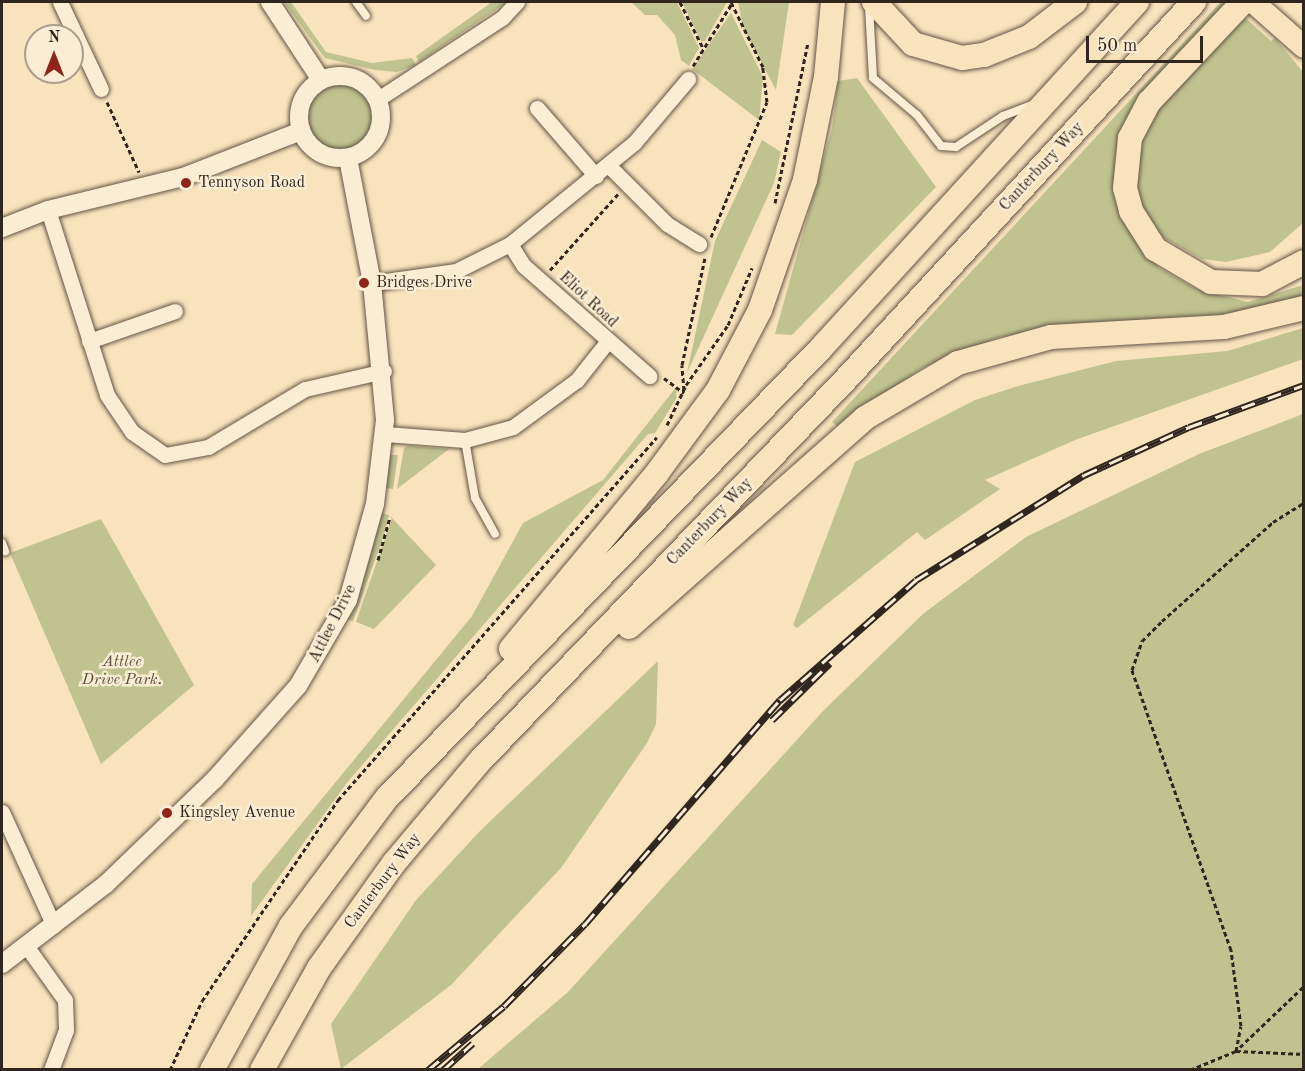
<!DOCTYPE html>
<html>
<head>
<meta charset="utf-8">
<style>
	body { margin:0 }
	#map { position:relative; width:1305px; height:1071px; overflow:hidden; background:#f9e3bc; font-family:"Old Standard TT",serif }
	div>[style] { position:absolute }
	.green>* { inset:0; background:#c0c38f }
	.round { border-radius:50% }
	.path>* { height:3px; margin-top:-1.5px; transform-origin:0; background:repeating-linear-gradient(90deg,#31251f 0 4.5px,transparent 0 7.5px) }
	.roads { filter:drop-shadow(0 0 2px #635446) drop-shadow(0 0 2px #635446) }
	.service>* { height:8px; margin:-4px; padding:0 4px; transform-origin:4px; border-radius:4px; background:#fbedd3 }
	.minor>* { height:15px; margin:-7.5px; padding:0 7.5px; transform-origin:7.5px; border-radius:7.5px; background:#fbedd3 }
	.tertiary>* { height:18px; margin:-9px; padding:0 9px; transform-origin:9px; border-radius:9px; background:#fbedd3 }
	.tertiary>.ring { margin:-9px; padding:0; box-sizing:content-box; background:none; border:18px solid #fbedd3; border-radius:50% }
	.primary>* { height:22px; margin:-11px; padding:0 11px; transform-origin:11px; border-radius:11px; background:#f9e3bc }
	.trunk>* { height:24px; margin:-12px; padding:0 12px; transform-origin:12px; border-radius:12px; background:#f9e3bc }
	.rail>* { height:7px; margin-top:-3.5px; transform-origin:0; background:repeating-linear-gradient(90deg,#fbedd3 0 14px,#31251f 0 28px); box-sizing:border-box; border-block:2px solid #31251f }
	.dots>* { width:16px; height:16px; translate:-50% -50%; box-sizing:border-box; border:3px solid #fbedd3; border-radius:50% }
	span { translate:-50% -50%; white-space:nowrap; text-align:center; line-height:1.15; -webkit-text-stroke:5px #fbedd3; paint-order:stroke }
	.street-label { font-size:16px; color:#31251f }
	.poi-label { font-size:16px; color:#31251f }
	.left { translate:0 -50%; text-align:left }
	.park-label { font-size:16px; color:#554c3b; font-style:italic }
	.frame { position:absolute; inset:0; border:3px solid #31251f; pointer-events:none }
	.north { position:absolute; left:24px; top:24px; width:60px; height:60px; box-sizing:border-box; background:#fbedd3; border:2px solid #aa9d8b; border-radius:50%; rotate:0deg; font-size:16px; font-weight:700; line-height:24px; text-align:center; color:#31251f }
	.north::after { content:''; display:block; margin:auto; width:21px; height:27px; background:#8f2418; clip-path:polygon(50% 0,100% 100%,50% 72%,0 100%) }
	.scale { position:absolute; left:1086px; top:36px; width:117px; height:27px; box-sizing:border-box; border:3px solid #31251f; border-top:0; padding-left:8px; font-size:18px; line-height:21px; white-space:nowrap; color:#31251f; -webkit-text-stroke:4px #fbedd3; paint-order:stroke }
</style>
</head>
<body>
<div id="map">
	<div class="green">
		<div style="clip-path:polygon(284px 2px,291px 2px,326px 52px,372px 63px,412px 58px,416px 65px,397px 72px,375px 70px,325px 58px)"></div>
		<div style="clip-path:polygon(492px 2px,507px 2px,419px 62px,416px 56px)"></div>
		<div style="clip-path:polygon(631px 2px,677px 2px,699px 48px,689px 66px,681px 60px,675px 35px,657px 15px,645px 15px)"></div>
		<div style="clip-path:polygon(682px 2px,727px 2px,705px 41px,701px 41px)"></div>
		<div style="clip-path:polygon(738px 2px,789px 2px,776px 90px,743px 28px)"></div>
		<div style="clip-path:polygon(1221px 2px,1232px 2px,1145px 93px,1121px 213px,1159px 268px,1198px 290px,1248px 302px,1303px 285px,1303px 296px,1219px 316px,1079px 323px,999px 337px,922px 368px,837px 426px,832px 422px)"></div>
		<div style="clip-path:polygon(731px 13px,763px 77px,759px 120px,692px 69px)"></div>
		<div style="clip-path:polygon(1240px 13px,1271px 41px,1275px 38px,1303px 72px,1303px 223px,1270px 252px,1226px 262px,1202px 259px,1164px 238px,1148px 220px,1134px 183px,1147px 117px)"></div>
		<div style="clip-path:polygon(857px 78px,936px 187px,792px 335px,775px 334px,832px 128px,838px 81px)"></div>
		<div class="round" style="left:304px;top:82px;width:70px;height:70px"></div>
		<div style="clip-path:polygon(762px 140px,781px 152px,774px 183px,687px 373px,715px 241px)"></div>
		<div style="clip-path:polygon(1303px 328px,1303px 359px,1075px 440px,985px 480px,1000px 489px,925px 540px,917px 532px,797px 628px,793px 625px,855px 462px,975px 400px,1018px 386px,1116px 361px,1227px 351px)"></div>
		<div style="clip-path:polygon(677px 386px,676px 399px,655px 433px,648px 434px,346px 784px,251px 916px,252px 884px,472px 616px,523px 523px,603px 480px)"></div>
		<div style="clip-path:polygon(1303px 414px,1303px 1069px,478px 1069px,568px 992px,824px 710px,924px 613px,1026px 537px,1199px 454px)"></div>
		<div style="clip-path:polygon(404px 448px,409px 446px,449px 449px,397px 489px)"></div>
		<div style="clip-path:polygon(390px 455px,398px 455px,393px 489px,385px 488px)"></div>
		<div style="clip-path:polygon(381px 513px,389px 515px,384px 535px,353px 621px,346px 619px)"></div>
		<div style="clip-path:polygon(392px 518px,436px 565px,374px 629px,356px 622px)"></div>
		<div style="clip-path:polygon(101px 519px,194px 685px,101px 764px,10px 553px)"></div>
		<div style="clip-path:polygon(658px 661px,656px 724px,647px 743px,561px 868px,451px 985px,341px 1069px,331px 1024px,416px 900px,480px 831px)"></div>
	</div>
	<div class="path">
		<div style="left:680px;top:2px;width:51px;rotate:63.4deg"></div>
		<div style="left:693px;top:66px;width:74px;rotate:-58.2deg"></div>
		<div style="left:107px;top:102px;width:77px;rotate:65.4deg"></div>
		<div style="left:775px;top:203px;width:164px;rotate:-78.4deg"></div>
		<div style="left:711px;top:237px;width:146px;rotate:-67.5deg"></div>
		<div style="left:767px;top:102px;width:35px;rotate:-97deg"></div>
		<div style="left:763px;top:67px;width:72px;rotate:-116.2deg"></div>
		<div style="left:550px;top:270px;width:102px;rotate:-48.2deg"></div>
		<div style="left:664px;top:378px;width:25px;rotate:37deg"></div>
		<div style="left:684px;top:390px;width:25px;rotate:-95deg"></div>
		<div style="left:682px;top:365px;width:109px;rotate:-77.9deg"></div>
		<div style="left:667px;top:425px;width:44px;rotate:-64.6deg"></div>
		<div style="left:686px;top:385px;width:73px;rotate:-55deg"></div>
		<div style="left:728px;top:325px;width:62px;rotate:-67.2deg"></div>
		<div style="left:378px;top:560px;width:45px;rotate:-74.4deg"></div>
		<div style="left:1240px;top:1047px;width:88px;rotate:-43.6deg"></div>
		<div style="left:1236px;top:1051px;width:25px;rotate:-79deg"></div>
		<div style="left:1241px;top:1026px;width:77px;rotate:-97.5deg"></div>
		<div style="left:1231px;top:950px;width:297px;rotate:-109.5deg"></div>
		<div style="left:1132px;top:670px;width:31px;rotate:-71deg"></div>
		<div style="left:1142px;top:641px;width:28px;rotate:-45deg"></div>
		<div style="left:1162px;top:621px;width:149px;rotate:-41.7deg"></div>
		<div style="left:1273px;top:522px;width:36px;rotate:-32deg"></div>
		<div style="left:170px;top:1070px;width:76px;rotate:-65.1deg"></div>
		<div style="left:202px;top:1001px;width:243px;rotate:-55.9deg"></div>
		<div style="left:338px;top:800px;width:483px;rotate:-48.7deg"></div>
		<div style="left:1190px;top:1070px;width:50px;rotate:-22.4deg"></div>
		<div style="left:1236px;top:1051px;width:68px;rotate:2.5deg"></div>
	</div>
	<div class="roads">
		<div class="service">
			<div style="left:356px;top:2px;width:17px;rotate:54deg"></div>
			<div style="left:869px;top:6px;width:72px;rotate:86.8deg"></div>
			<div style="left:873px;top:78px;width:57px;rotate:40.1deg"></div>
			<div style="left:917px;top:115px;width:39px;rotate:52deg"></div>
			<div style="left:941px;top:146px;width:15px;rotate:4deg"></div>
			<div style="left:956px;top:147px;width:56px;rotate:-33.4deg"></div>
			<div style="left:1003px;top:116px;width:33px;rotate:-21deg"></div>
			<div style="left:465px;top:440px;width:59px;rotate:80.2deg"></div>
			<div style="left:475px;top:498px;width:41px;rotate:60.9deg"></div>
			<div style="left:2px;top:543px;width:9px;rotate:69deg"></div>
		</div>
		<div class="minor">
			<div style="left:60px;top:2px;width:96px;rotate:64.8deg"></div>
			<div style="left:378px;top:99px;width:148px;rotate:-33.2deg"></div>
			<div style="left:502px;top:18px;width:22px;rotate:-47deg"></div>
			<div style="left:537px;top:108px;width:90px;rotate:49.1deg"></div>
			<div style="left:609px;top:166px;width:82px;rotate:45deg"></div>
			<div style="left:667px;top:224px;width:38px;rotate:32deg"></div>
			<div style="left:48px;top:210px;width:194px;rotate:72.3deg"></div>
			<div style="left:107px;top:395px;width:45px;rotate:56deg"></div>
			<div style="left:132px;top:432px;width:40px;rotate:34.9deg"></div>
			<div style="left:165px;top:455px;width:44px;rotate:-10.5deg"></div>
			<div style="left:208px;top:447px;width:113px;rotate:-30.9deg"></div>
			<div style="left:305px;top:389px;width:81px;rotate:-12.8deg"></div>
			<div style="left:510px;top:244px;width:26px;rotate:58deg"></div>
			<div style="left:524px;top:266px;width:167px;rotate:41.3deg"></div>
			<div style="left:372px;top:283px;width:85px;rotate:-8.1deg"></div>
			<div style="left:456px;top:271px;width:60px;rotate:-26.6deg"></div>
			<div style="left:510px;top:244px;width:160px;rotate:-39.2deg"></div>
			<div style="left:634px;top:143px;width:84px;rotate:-49.8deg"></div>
			<div style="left:89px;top:341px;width:91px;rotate:-19.2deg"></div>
			<div style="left:385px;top:434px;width:80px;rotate:4.3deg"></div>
			<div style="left:465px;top:440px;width:50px;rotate:-15.2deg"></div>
			<div style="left:513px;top:427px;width:79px;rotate:-36.3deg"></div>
			<div style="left:577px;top:380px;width:48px;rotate:-51.7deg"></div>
			<div style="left:2px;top:812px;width:125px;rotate:65.5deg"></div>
			<div style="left:27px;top:947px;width:65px;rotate:54.4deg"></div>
			<div style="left:65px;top:1000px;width:30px;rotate:88deg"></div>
			<div style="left:66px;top:1030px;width:43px;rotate:110.6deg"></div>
		</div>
		<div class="tertiary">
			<div style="left:270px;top:2px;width:93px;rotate:56.8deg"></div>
			<div class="ring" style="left:299px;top:76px;width:64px;height:64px"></div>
			<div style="left:2px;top:228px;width:49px;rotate:-21.4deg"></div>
			<div style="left:48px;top:210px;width:139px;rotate:-13.7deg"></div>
			<div style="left:183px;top:177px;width:127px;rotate:-21.3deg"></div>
			<div style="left:2px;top:964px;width:131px;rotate:-37.6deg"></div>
			<div style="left:106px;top:884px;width:151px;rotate:-43.9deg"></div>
			<div style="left:215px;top:779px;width:125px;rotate:-48.3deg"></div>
			<div style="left:298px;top:686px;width:99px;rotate:-59.8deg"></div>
			<div style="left:348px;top:600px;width:100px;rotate:-74.3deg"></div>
			<div style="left:375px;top:504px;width:85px;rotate:-83.2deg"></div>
			<div style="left:385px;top:420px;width:138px;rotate:-95.4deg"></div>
			<div style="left:372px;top:283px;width:127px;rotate:-100.9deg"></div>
		</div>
		<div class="primary">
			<div style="left:1253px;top:2px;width:68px;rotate:41.4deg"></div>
		</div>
		<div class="trunk">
			<div style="left:874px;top:2px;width:57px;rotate:47.1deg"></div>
			<div style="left:913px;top:44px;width:51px;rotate:15.9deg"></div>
			<div style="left:962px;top:58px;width:22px;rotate:-8deg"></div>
			<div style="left:984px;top:55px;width:48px;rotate:-21.8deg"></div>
			<div style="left:1029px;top:37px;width:58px;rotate:-37.3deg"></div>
			<div style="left:1243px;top:2px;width:137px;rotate:133.2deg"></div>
			<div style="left:1149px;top:102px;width:41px;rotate:117.8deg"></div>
			<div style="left:1130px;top:138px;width:50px;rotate:95.7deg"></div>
			<div style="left:1125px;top:188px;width:24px;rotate:75deg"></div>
			<div style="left:1131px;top:211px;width:45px;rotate:57.7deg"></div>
			<div style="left:1155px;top:249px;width:65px;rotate:30.5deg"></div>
			<div style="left:1211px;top:282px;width:51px;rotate:2.2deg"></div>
			<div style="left:1262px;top:284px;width:47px;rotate:-27.6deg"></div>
			<div style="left:629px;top:627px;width:315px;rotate:-41.5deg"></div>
			<div style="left:865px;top:418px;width:108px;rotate:-30.6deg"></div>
			<div style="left:958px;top:363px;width:97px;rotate:-15.6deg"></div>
			<div style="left:1051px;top:337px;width:173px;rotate:-3.3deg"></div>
			<div style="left:1224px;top:327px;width:82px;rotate:-13.4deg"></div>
			<div style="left:511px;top:649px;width:229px;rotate:-50.3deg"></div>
			<div style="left:657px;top:473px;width:103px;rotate:-53.7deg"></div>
			<div style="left:718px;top:390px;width:90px;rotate:-62.3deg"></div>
			<div style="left:760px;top:310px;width:138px;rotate:-70.9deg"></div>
			<div style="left:805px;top:180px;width:105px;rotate:-78.5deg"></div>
			<div style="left:826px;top:77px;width:75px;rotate:-84.7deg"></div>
			<div style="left:212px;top:1070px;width:164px;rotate:-61.3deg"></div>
			<div style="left:291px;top:926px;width:159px;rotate:-53.2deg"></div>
			<div style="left:386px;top:799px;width:628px;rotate:-46.03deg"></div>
			<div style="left:822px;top:347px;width:467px;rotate:-47.6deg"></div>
			<div style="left:262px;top:1070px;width:117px;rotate:-60.8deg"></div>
			<div style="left:319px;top:968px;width:129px;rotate:-54.5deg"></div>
			<div style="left:394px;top:863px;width:133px;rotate:-49.9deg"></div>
			<div style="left:480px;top:761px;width:530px;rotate:-46.22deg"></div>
			<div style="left:847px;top:378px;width:512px;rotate:-47.3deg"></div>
		</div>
	</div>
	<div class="rail">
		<div style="left:772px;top:720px;width:81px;rotate:-44.5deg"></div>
		<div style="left:428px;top:1070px;width:99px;rotate:-40.1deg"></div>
		<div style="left:504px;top:1006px;width:115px;rotate:-45.4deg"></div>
		<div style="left:585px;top:924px;width:297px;rotate:-49deg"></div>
		<div style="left:780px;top:700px;width:181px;rotate:-41.4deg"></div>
		<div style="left:916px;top:580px;width:198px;rotate:-32deg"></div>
		<div style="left:1084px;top:475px;width:115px;rotate:-24.6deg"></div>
		<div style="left:1189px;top:427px;width:122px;rotate:-20.1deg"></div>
		<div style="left:443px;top:1070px;width:40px;rotate:-42deg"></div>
	</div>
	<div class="dots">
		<div style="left:186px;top:183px;background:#8f2418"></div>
		<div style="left:364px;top:283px;background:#8f2418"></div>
		<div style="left:167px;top:813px;background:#8f2418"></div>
	</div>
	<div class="street-label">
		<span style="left:1042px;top:167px;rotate:-47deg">Canterbury Way</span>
		<span style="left:588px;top:300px;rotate:43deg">Eliot Road</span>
		<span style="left:710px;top:522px;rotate:-46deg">Canterbury Way</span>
		<span style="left:333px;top:624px;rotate:-63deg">Attlee Drive</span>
		<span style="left:383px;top:881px;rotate:-53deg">Canterbury Way</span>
	</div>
	<div class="poi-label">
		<span class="left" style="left:198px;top:183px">Tennyson Road</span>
		<span class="left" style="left:376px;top:283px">Bridges Drive</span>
		<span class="left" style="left:179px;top:813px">Kingsley Avenue</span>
	</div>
	<div class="park-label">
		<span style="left:122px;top:671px">Attlee<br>Drive Park.</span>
	</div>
	<div class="frame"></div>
	<div class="north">N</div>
	<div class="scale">50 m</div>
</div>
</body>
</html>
